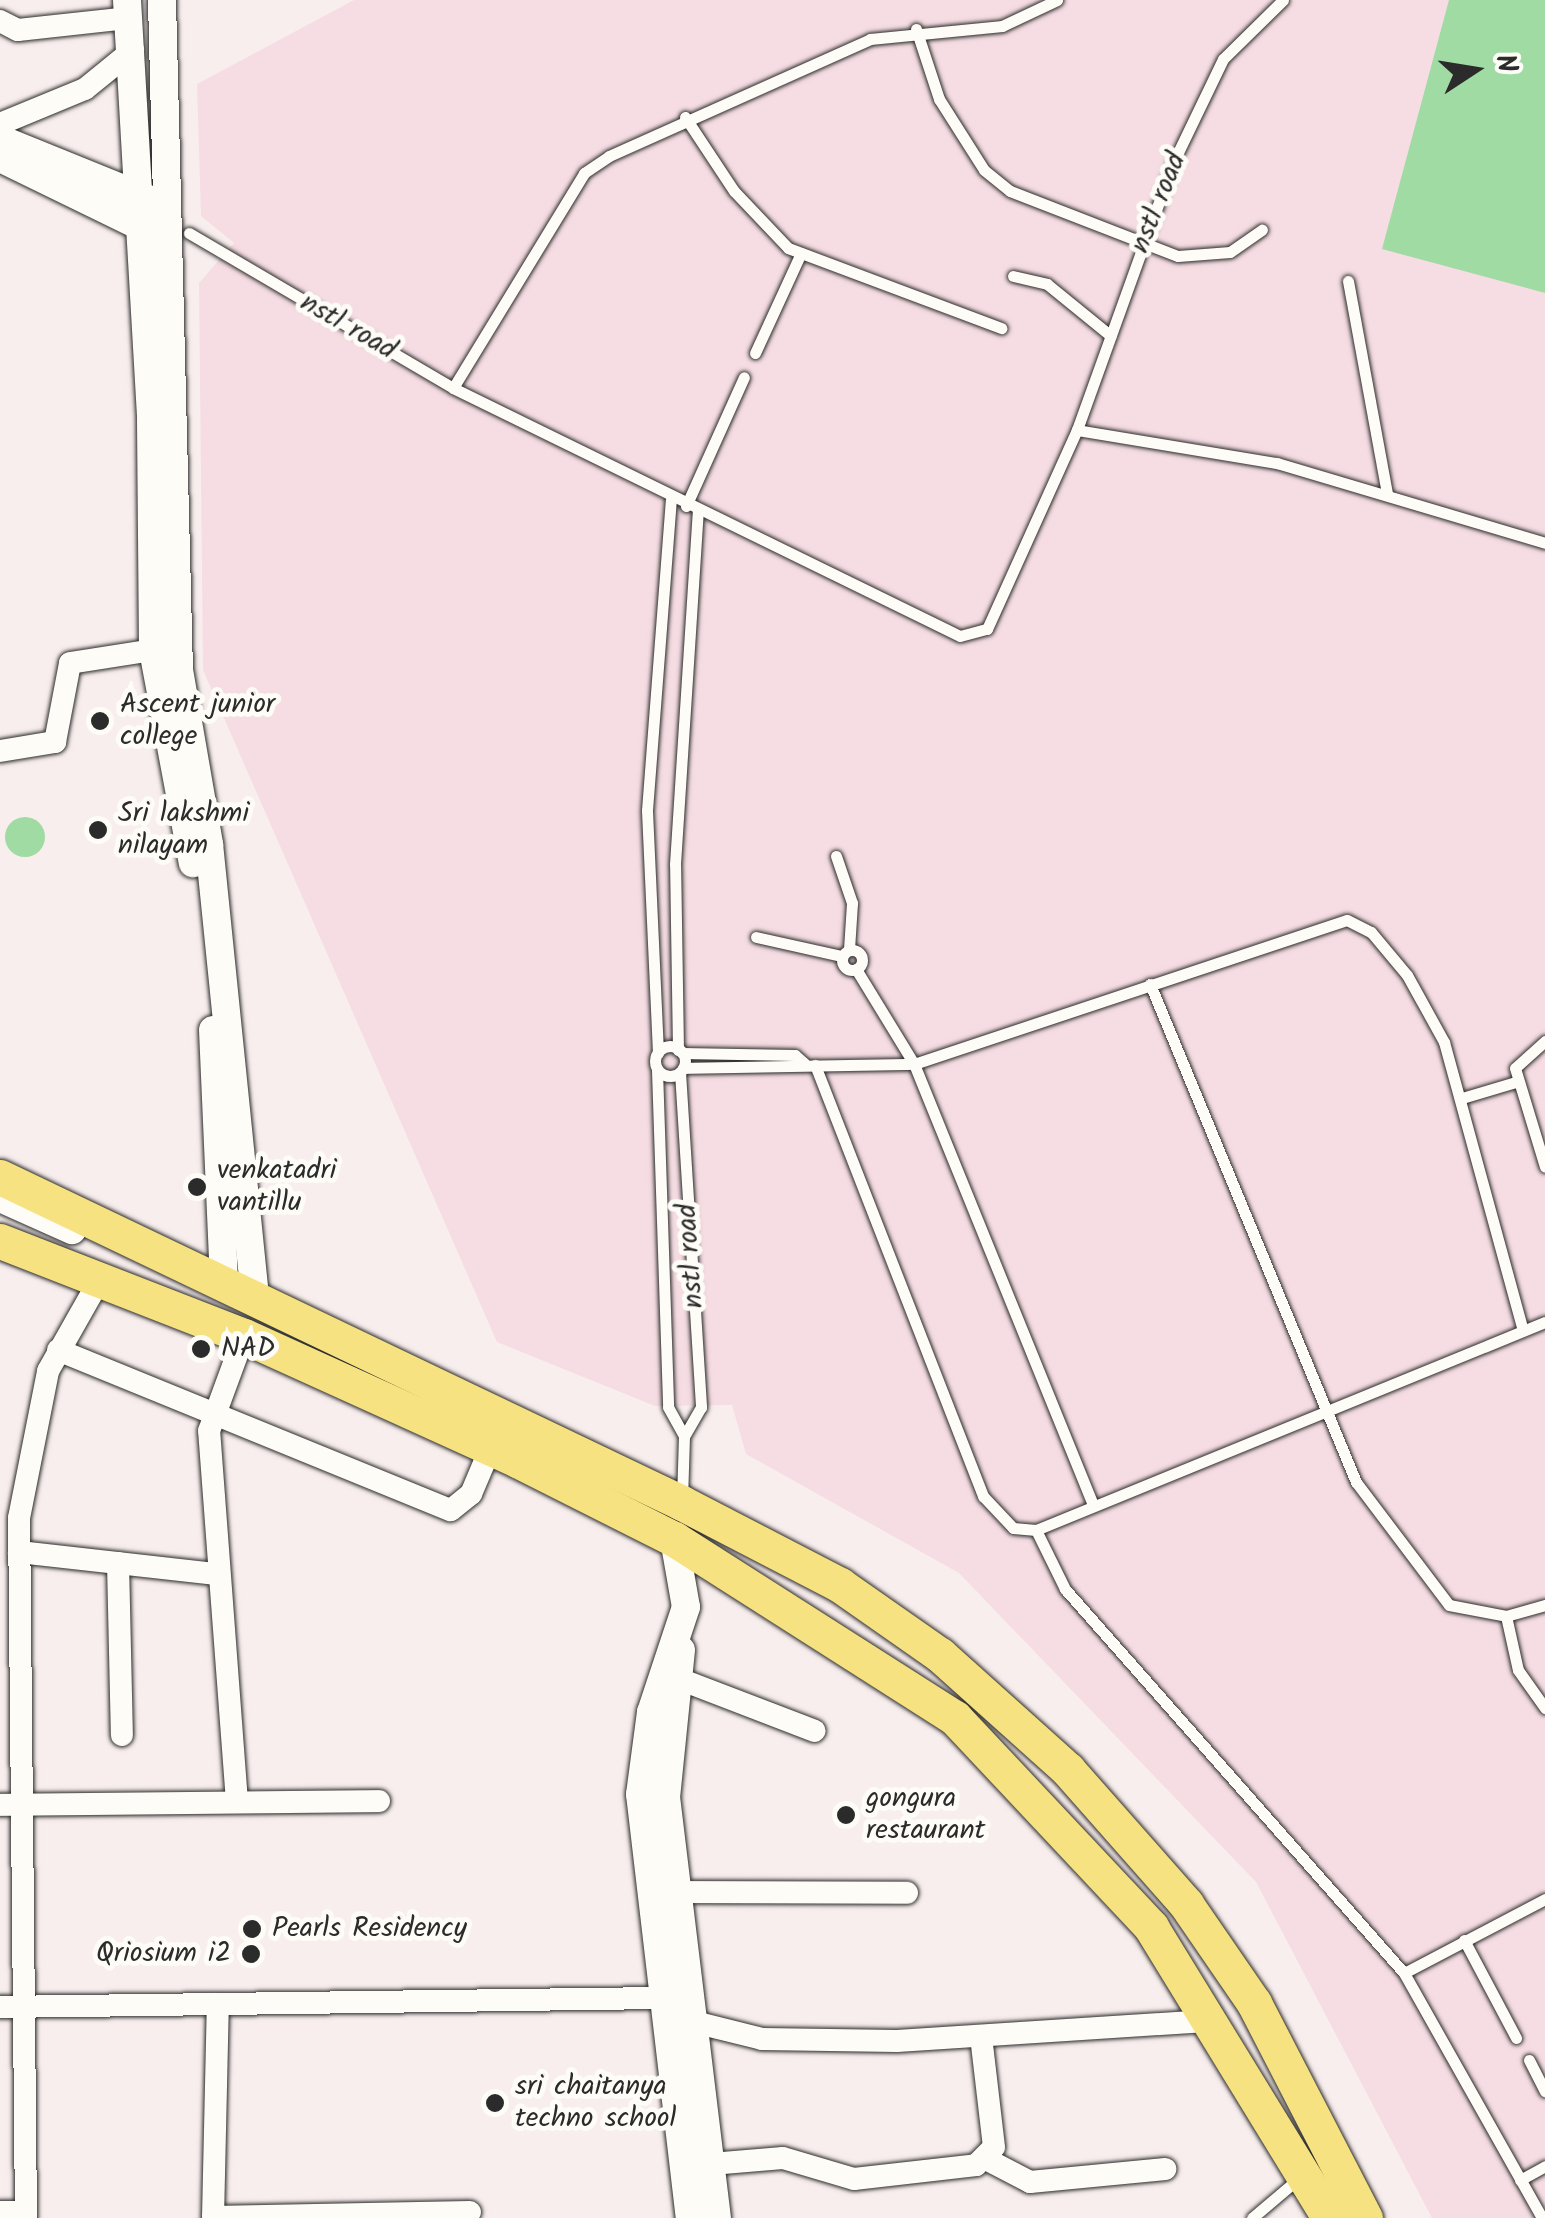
<!DOCTYPE html>
<html>
<head>
<meta charset="utf-8">
<style>
	body { margin:0 }
	#map { position:relative; width:1545px; height:2218px; overflow:hidden; background:#f9eeee; font-family:Kalam,sans-serif }
	div>[style] { position:absolute }
	.built>* { inset:0; background:#f5dde3 }
	.green>* { inset:0; background:#9fdba2 }
	.round { border-radius:50% }
	.roads { filter:drop-shadow(0 0 2px #2b2b2b) drop-shadow(0 0 2px #2b2b2b) }
	.service>* { height:11px; margin:-5.5px; padding:0 5.5px; transform-origin:5.5px; border-radius:5.5px; background:#fdfcf7 }
	.service>.ring { margin:-5.5px; padding:0; box-sizing:content-box; background:none; border:11px solid #fdfcf7; border-radius:50% }
	.minor>* { height:22px; margin:-11px; padding:0 11px; transform-origin:11px; border-radius:11px; background:#fdfcf7 }
	.tertiary>* { height:28px; margin:-14px; padding:0 14px; transform-origin:14px; border-radius:14px; background:#fdfcf7 }
	.primary>* { height:35px; margin:-17.5px; padding:0 17.5px; transform-origin:17.5px; border-radius:17.5px; background:#f7e281 }
	.dots>* { width:28px; height:28px; translate:-50% -50%; box-sizing:border-box; border:5px solid #fdfcf7; border-radius:50% }
	span { translate:-50% -50%; white-space:nowrap; text-align:center; line-height:1.15; -webkit-text-stroke:10px #fdfcf7; paint-order:stroke }
	.street-label { font-size:28px; color:#2b2b2b }
	.poi-label { font-size:28px; color:#2b2b2b }
	.left { translate:0 -50%; text-align:left }
	.right { translate:-100% -50%; text-align:right }
	.north { position:absolute; left:1425px; top:20px; width:100px; height:100px; -webkit-text-stroke:8px #fdfcf7; paint-order:stroke; rotate:78deg; font-size:28px; font-weight:700; line-height:40px; text-align:center; color:#2b2b2b }
	.north::after { content:''; display:block; margin:auto; width:35px; height:45px; background:#2b2b2b; clip-path:polygon(50% 0,100% 100%,50% 72%,0 100%) }
</style>
</head>
<body>
<div id="map">
	<div class="built">
		<div style="clip-path:polygon(354px 0,1545px 0,1545px 2218px,1432px 2218px,1256px 1882px,959px 1573px,746px 1454px,732px 1405px,655px 1406px,497px 1342px,203px 670px,199px 283px,234px 243px,201px 216px,197px 84px)"></div>
	</div>
	<div class="green">
		<div style="clip-path:polygon(1449px 0,1545px 0,1545px 293px,1382px 249px)"></div>
		<div class="round" style="left:5px;top:817px;width:40px;height:40px"></div>
	</div>
	<div class="roads">
		<div class="service">
			<div style="left:1283px;top:0;width:84px;rotate:135.5deg"></div>
			<div style="left:1223px;top:59px;width:115px;rotate:115.7deg"></div>
			<div style="left:1173px;top:163px;width:284px;rotate:109.8deg"></div>
			<div style="left:1077px;top:430px;width:203px;rotate:9.4deg"></div>
			<div style="left:1277px;top:463px;width:280px;rotate:16.6deg"></div>
			<div style="left:916px;top:29px;width:74px;rotate:71.8deg"></div>
			<div style="left:939px;top:99px;width:84px;rotate:57.6deg"></div>
			<div style="left:984px;top:170px;width:33px;rotate:39deg"></div>
			<div style="left:1010px;top:191px;width:180px;rotate:21.2deg"></div>
			<div style="left:1178px;top:256px;width:52px;rotate:-4.4deg"></div>
			<div style="left:1230px;top:252px;width:39px;rotate:-35deg"></div>
			<div style="left:685px;top:117px;width:89px;rotate:56.5deg"></div>
			<div style="left:734px;top:191px;width:79px;rotate:46.5deg"></div>
			<div style="left:788px;top:248px;width:228px;rotate:20.6deg"></div>
			<div style="left:189px;top:233px;width:306px;rotate:30.4deg"></div>
			<div style="left:453px;top:388px;width:564px;rotate:26.07deg"></div>
			<div style="left:960px;top:636px;width:28px;rotate:-15deg"></div>
			<div style="left:987px;top:629px;width:218px;rotate:-65.7deg"></div>
			<div style="left:1013px;top:276px;width:35px;rotate:13deg"></div>
			<div style="left:1047px;top:284px;width:82px;rotate:39.1deg"></div>
			<div style="left:1348px;top:281px;width:216px;rotate:79.6deg"></div>
			<div style="left:755px;top:353px;width:110px;rotate:-65.3deg"></div>
			<div style="left:453px;top:388px;width:252px;rotate:-58.6deg"></div>
			<div style="left:584px;top:173px;width:30px;rotate:-34deg"></div>
			<div style="left:609px;top:156px;width:286px;rotate:-24.1deg"></div>
			<div style="left:870px;top:39px;width:133px;rotate:-5.6deg"></div>
			<div style="left:1002px;top:26px;width:61px;rotate:-25.3deg"></div>
			<div style="left:686px;top:506px;width:141px;rotate:-65.8deg"></div>
			<div style="left:836px;top:856px;width:50px;rotate:71.2deg"></div>
			<div style="left:852px;top:903px;width:47px;rotate:93.7deg"></div>
			<div style="left:756px;top:937px;width:88px;rotate:12.5deg"></div>
			<div class="ring" style="left:842px;top:950px;width:9px;height:9px"></div>
			<div style="left:856px;top:969px;width:111px;rotate:58.6deg"></div>
			<div style="left:914px;top:1064px;width:476px;rotate:67.9deg"></div>
			<div style="left:1150px;top:984px;width:539px;rotate:67.53deg"></div>
			<div style="left:1356px;top:1482px;width:154px;rotate:52.9deg"></div>
			<div style="left:1449px;top:1605px;width:58px;rotate:10.9deg"></div>
			<div style="left:1506px;top:1616px;width:41px;rotate:-15.8deg"></div>
			<div style="left:1545px;top:1041px;width:40px;rotate:138deg"></div>
			<div style="left:1515px;top:1068px;width:103px;rotate:73.1deg"></div>
			<div class="ring" style="left:655px;top:1046px;width:19px;height:19px"></div>
			<div style="left:678px;top:1050px;width:186px;rotate:-90.9deg"></div>
			<div style="left:675px;top:864px;width:354px;rotate:-86.3deg"></div>
			<div style="left:658px;top:1053px;width:243px;rotate:-92.6deg"></div>
			<div style="left:647px;top:810px;width:311px;rotate:-85.6deg"></div>
			<div style="left:682px;top:1053px;width:113px;rotate:1deg"></div>
			<div style="left:795px;top:1055px;width:13px;rotate:42deg"></div>
			<div style="left:815px;top:1065px;width:463px;rotate:68.7deg"></div>
			<div style="left:983px;top:1496px;width:44px;rotate:46.8deg"></div>
			<div style="left:1013px;top:1528px;width:23px;rotate:5deg"></div>
			<div style="left:1036px;top:1530px;width:550px;rotate:-22.23deg"></div>
			<div style="left:683px;top:1068px;width:231px;rotate:-1deg"></div>
			<div style="left:914px;top:1064px;width:456px;rotate:-18.4deg"></div>
			<div style="left:1347px;top:920px;width:27px;rotate:27deg"></div>
			<div style="left:1371px;top:932px;width:56px;rotate:50.1deg"></div>
			<div style="left:1407px;top:975px;width:77px;rotate:61.1deg"></div>
			<div style="left:1444px;top:1042px;width:299px;rotate:74.7deg"></div>
			<div style="left:657px;top:1070px;width:337px;rotate:88.1deg"></div>
			<div style="left:668px;top:1407px;width:33px;rotate:61deg"></div>
			<div style="left:684px;top:1436px;width:62px;rotate:91.8deg"></div>
			<div style="left:680px;top:1072px;width:336px;rotate:86.4deg"></div>
			<div style="left:701px;top:1407px;width:34px;rotate:120deg"></div>
			<div style="left:1462px;top:1098px;width:56px;rotate:-16.5deg"></div>
			<div style="left:1036px;top:1530px;width:66px;rotate:63.8deg"></div>
			<div style="left:1065px;top:1589px;width:512px;rotate:48.56deg"></div>
			<div style="left:1404px;top:1973px;width:281px;rotate:60.6deg"></div>
			<div style="left:1506px;top:1616px;width:55px;rotate:77.5deg"></div>
			<div style="left:1518px;top:1670px;width:47px;rotate:54.6deg"></div>
			<div style="left:1464px;top:1940px;width:111px;rotate:62deg"></div>
			<div style="left:1404px;top:1973px;width:159px;rotate:-27.7deg"></div>
			<div style="left:1529px;top:2060px;width:35px;rotate:63deg"></div>
			<div style="left:1520px;top:2180px;width:29px;rotate:-29deg"></div>
			<div style="left:1252px;top:2218px;width:60px;rotate:-40.3deg"></div>
		</div>
		<div class="minor">
			<div style="left:0;top:21px;width:20px;rotate:27deg"></div>
			<div style="left:18px;top:30px;width:112px;rotate:-6.2deg"></div>
			<div style="left:0;top:124px;width:92px;rotate:-22.4deg"></div>
			<div style="left:85px;top:89px;width:62px;rotate:-39.1deg"></div>
			<div style="left:0;top:751px;width:56px;rotate:-9.3deg"></div>
			<div style="left:55px;top:742px;width:80px;rotate:-79.2deg"></div>
			<div style="left:70px;top:663px;width:84px;rotate:-8.9deg"></div>
			<div style="left:58px;top:1350px;width:424px;rotate:22.2deg"></div>
			<div style="left:451px;top:1510px;width:26px;rotate:-39deg"></div>
			<div style="left:471px;top:1494px;width:49px;rotate:-67.1deg"></div>
			<div style="left:19px;top:1552px;width:197px;rotate:6.4deg"></div>
			<div style="left:118px;top:1563px;width:172px;rotate:88.7deg"></div>
			<div style="left:682px;top:1680px;width:142px;rotate:21deg"></div>
			<div style="left:237px;top:1802px;width:372px;rotate:-94.3deg"></div>
			<div style="left:209px;top:1431px;width:101px;rotate:-69.8deg"></div>
			<div style="left:0;top:1805px;width:379px;rotate:-0.6deg"></div>
			<div style="left:676px;top:1892px;width:231px;rotate:0.2deg"></div>
			<div style="left:0;top:2007px;width:663px;rotate:-0.78deg"></div>
			<div style="left:663px;top:1998px;width:39px;rotate:38deg"></div>
			<div style="left:694px;top:2022px;width:70px;rotate:14deg"></div>
			<div style="left:762px;top:2039px;width:135px;rotate:0.8deg"></div>
			<div style="left:897px;top:2041px;width:314px;rotate:-3.7deg"></div>
			<div style="left:984px;top:2158px;width:52px;rotate:27.6deg"></div>
			<div style="left:1030px;top:2182px;width:136px;rotate:-5.5deg"></div>
			<div style="left:711px;top:2164px;width:72px;rotate:-4.8deg"></div>
			<div style="left:783px;top:2158px;width:74px;rotate:16.5deg"></div>
			<div style="left:854px;top:2179px;width:123px;rotate:-6.5deg"></div>
			<div style="left:976px;top:2165px;width:25px;rotate:-45deg"></div>
			<div style="left:994px;top:2147px;width:111px;rotate:-96.7deg"></div>
			<div style="left:0;top:2212px;width:25px"></div>
			<div style="left:213px;top:2217px;width:257px;rotate:-1.1deg"></div>
			<div style="left:26px;top:2218px;width:700px;rotate:-90.57deg"></div>
			<div style="left:19px;top:1518px;width:150px;rotate:-78.8deg"></div>
			<div style="left:48px;top:1371px;width:106px;rotate:-60.5deg"></div>
			<div style="left:213px;top:2218px;width:214px;rotate:-88.7deg"></div>
		</div>
		<div class="tertiary">
			<div style="left:127px;top:0;width:421px;rotate:86.7deg"></div>
			<div style="left:151px;top:420px;width:230px;rotate:89.5deg"></div>
			<div style="left:153px;top:650px;width:217px;rotate:79.4deg"></div>
			<div style="left:162px;top:0;width:670px;rotate:88.55deg"></div>
			<div style="left:179px;top:670px;width:177px;rotate:80.2deg"></div>
			<div style="left:209px;top:844px;width:451px;rotate:84.2deg"></div>
			<div style="left:0;top:139px;width:165px;rotate:22.1deg"></div>
			<div style="left:0;top:158px;width:174px;rotate:26deg"></div>
			<div style="left:213px;top:1030px;width:248px;rotate:87.5deg"></div>
			<div style="left:0;top:1198px;width:79px;rotate:24deg"></div>
			<div style="left:674px;top:1539px;width:69px;rotate:80deg"></div>
			<div style="left:686px;top:1607px;width:111px;rotate:108.4deg"></div>
			<div style="left:651px;top:1712px;width:83px;rotate:97.6deg"></div>
			<div style="left:640px;top:1794px;width:427px;rotate:83.3deg"></div>
			<div style="left:681px;top:1650px;width:148px;rotate:95.8deg"></div>
			<div style="left:666px;top:1797px;width:424px;rotate:83.1deg"></div>
		</div>
		<div class="primary">
			<div style="left:0;top:1177px;width:756px;rotate:25.55deg"></div>
			<div style="left:682px;top:1503px;width:178px;rotate:27.4deg"></div>
			<div style="left:840px;top:1585px;width:122px;rotate:35deg"></div>
			<div style="left:940px;top:1655px;width:172px;rotate:41.9deg"></div>
			<div style="left:1068px;top:1770px;width:179px;rotate:48.6deg"></div>
			<div style="left:1186px;top:1904px;width:120px;rotate:55.5deg"></div>
			<div style="left:1254px;top:2003px;width:242px;rotate:62.7deg"></div>
			<div style="left:0;top:1241px;width:262px;rotate:21.3deg"></div>
			<div style="left:244px;top:1336px;width:302px;rotate:24.4deg"></div>
			<div style="left:519px;top:1461px;width:174px;rotate:26.7deg"></div>
			<div style="left:674px;top:1539px;width:333px;rotate:32.5deg"></div>
			<div style="left:955px;top:1718px;width:287px;rotate:46.8deg"></div>
			<div style="left:1151px;top:1927px;width:341px;rotate:58.5deg"></div>
		</div>
	</div>
	<div class="dots">
		<div style="left:100px;top:721px;background:#2b2b2b"></div>
		<div style="left:98px;top:830px;background:#2b2b2b"></div>
		<div style="left:197px;top:1187px;background:#2b2b2b"></div>
		<div style="left:201px;top:1349px;background:#2b2b2b"></div>
		<div style="left:846px;top:1815px;background:#2b2b2b"></div>
		<div style="left:252px;top:1929px;background:#2b2b2b"></div>
		<div style="left:251px;top:1954px;background:#2b2b2b"></div>
		<div style="left:495px;top:2103px;background:#2b2b2b"></div>
	</div>
	<div class="street-label">
		<span style="left:1159px;top:203px;rotate:-68deg">nstl road</span>
		<span style="left:348px;top:327px;rotate:30deg">nstl road</span>
		<span style="left:691px;top:1256px;rotate:-94deg">nstl road</span>
	</div>
	<div class="poi-label">
		<span class="left" style="left:120px;top:721px">Ascent junior<br>college</span>
		<span class="left" style="left:118px;top:830px">Sri lakshmi<br>nilayam</span>
		<span class="left" style="left:217px;top:1187px">venkatadri<br>vantillu</span>
		<span class="left" style="left:221px;top:1349px">NAD</span>
		<span class="left" style="left:866px;top:1815px">gongura<br>restaurant</span>
		<span class="left" style="left:272px;top:1929px">Pearls Residency</span>
		<span class="right" style="left:231px;top:1954px">Qriosium i2</span>
		<span class="left" style="left:515px;top:2103px">sri chaitanya<br>techno school</span>
	</div>
	<div class="north">N</div>
</div>
</body>
</html>
